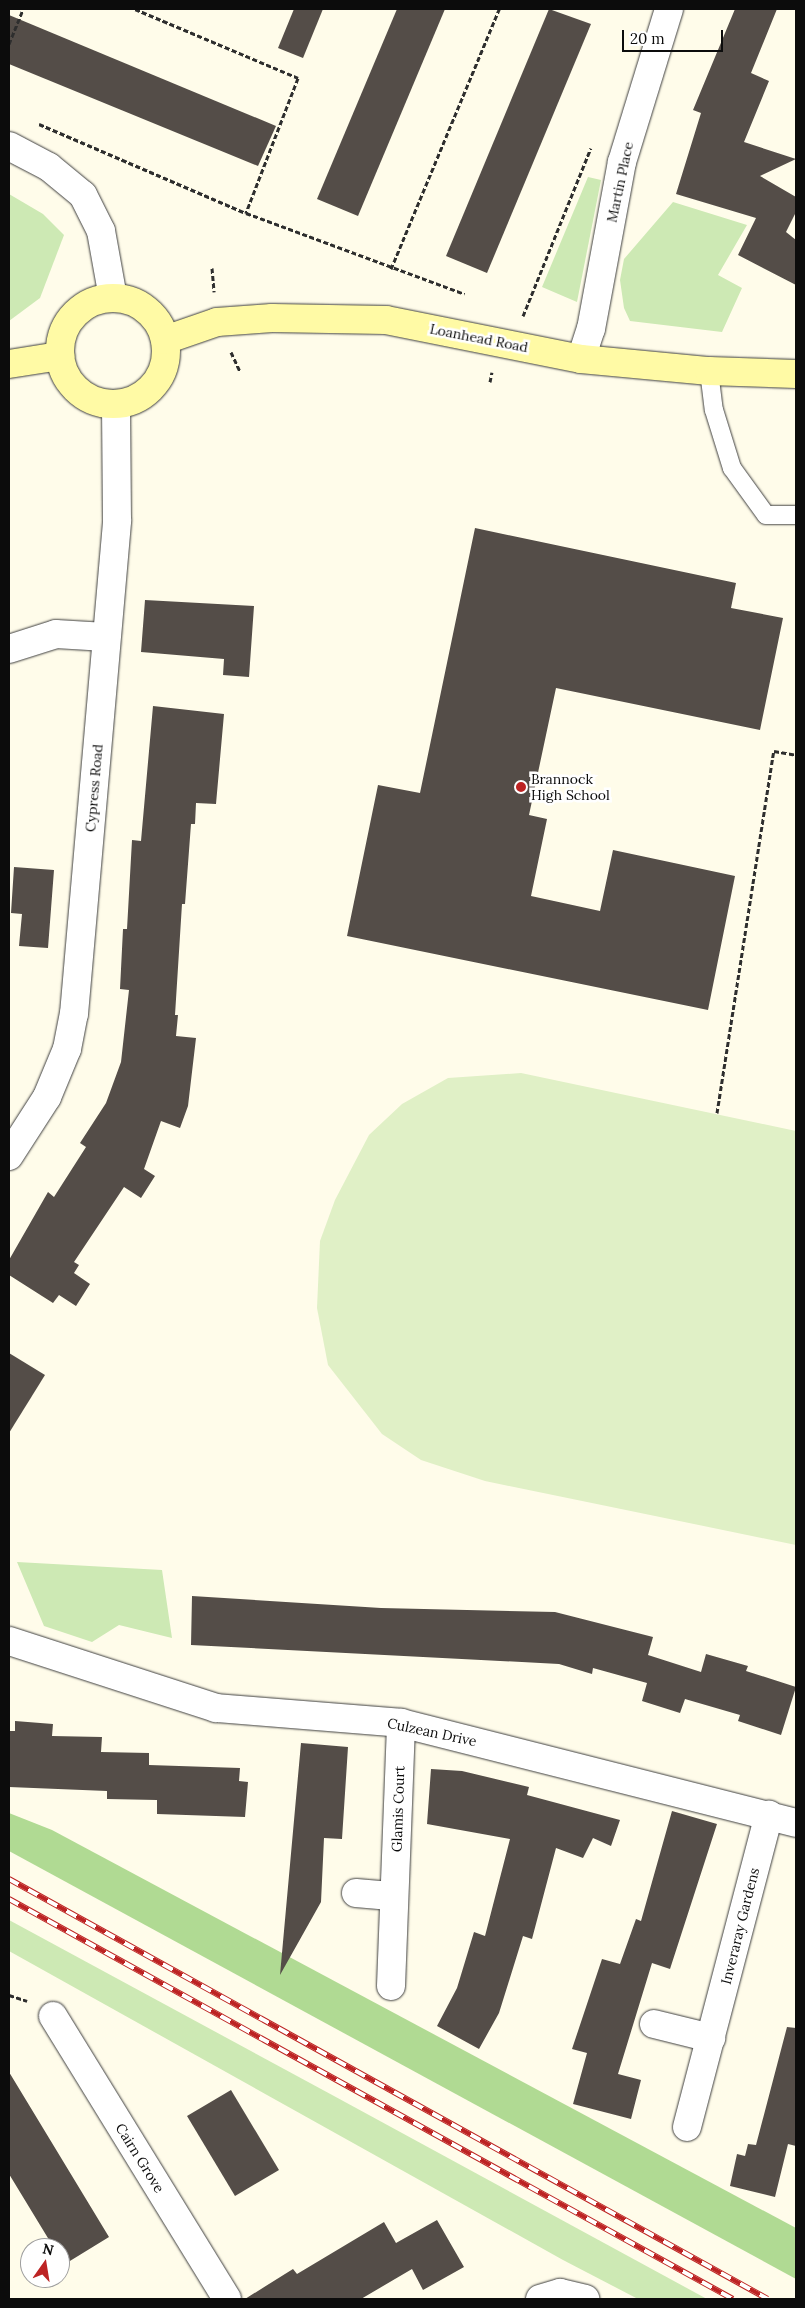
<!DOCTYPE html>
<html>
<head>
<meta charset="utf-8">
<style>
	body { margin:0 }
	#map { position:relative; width:805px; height:2308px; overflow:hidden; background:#fffcea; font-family:Lora,serif }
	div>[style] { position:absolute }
	.green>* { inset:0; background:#cde9b4 }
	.forest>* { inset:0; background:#b0da93 }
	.pitch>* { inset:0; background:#e0f0c6 }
	.building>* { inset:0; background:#544d48 }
	.path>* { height:3px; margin-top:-1.5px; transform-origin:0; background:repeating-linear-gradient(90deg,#2e2e2e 0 5px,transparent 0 7.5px) }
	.roads { filter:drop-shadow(0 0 1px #3f3f3f) drop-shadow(0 0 1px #3f3f3f) }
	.lane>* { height:18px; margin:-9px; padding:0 9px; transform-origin:9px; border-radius:9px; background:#fff }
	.street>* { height:28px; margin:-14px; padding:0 14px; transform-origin:14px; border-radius:14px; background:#fff }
	.secondary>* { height:28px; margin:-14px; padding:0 14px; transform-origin:14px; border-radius:14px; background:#fffaa5 }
	.secondary>.ring { margin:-14px; padding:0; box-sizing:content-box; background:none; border:28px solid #fffaa5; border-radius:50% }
	.rail>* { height:5.5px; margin-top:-2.75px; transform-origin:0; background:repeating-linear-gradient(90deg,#fff 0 11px,#bd2323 0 22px); box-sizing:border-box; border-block:1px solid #bd2323 }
	.dots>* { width:14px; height:14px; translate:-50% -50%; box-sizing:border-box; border:2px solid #fff; border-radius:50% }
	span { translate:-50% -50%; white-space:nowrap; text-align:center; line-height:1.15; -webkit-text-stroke:5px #fff; paint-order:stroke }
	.street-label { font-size:14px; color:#0c0c0c }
	.poi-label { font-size:14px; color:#0c0c0c }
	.left { translate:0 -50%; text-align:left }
	.frame { position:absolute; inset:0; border:10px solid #0c0c0c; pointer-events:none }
	.north { position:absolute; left:20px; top:2238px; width:50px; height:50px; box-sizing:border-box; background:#fff; border:1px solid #9e9e9e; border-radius:50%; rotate:13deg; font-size:14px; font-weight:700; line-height:20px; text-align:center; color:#0c0c0c }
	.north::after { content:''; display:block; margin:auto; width:18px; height:22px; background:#bd2323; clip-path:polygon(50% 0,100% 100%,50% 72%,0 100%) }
	.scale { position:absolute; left:622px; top:30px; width:101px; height:22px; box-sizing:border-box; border:2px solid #0c0c0c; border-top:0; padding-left:6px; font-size:15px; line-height:18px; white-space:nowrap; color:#0c0c0c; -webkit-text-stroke:4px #fff; paint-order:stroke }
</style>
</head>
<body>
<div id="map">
	<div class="green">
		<div style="clip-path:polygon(588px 177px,601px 180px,577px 302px,542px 287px)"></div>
		<div style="clip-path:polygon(9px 194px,43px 214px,64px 235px,40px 298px,9px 321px)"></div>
		<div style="clip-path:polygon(673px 202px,747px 225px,718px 275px,742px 288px,722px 332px,630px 321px,624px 308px,620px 280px,624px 259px)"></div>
		<div style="clip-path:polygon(17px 1562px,162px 1570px,172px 1638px,119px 1625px,92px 1642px,44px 1626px)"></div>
		<div style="clip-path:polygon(9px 1920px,334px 2096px,707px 2299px,638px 2299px,563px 2260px,9px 1951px)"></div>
	</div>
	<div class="forest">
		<div style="clip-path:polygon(9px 1813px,52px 1830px,796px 2228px,796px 2279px,9px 1851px)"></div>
	</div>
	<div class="pitch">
		<div style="clip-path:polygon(521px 1073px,796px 1131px,796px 1545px,485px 1481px,421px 1460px,382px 1434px,328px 1365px,317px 1308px,320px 1241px,335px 1200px,369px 1135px,402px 1104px,448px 1078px)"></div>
	</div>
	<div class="building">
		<div style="clip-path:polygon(294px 9px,323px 9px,303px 58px,278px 48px)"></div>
		<div style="clip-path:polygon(397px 9px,445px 9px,358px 216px,317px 199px)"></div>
		<div style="clip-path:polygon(549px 9px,591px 24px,487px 273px,446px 256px)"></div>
		<div style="clip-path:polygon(735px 9px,777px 9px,751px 73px,769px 81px,744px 142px,796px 159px,760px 176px,796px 197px,796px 212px,786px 232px,796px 240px,796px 285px,738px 255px,756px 218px,676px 194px,701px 113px,693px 110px)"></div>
		<div style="clip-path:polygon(9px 15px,276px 126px,258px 166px,9px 64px)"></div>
		<div style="clip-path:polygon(475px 528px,736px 583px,731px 608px,783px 618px,760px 730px,556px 688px,529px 815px,547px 819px,531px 896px,600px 911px,613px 850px,735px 876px,708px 1010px,347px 936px,378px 785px,420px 793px)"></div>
		<div style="clip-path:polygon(145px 600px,254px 606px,249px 677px,223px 675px,224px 659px,141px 652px)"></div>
		<div style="clip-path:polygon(153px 706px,224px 714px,216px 804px,196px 803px,195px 824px,191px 824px,185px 904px,182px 904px,175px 1015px,178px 1015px,176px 1036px,196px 1038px,188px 1106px,180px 1128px,161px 1121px,144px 1169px,155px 1176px,141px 1198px,124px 1187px,74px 1262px,79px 1265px,74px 1273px,90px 1284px,76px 1306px,59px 1295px,53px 1303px,9px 1275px,9px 1260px,48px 1192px,54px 1197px,86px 1147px,80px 1143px,106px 1103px,121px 1062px,129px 990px,120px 989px,123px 929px,127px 929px,132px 840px,141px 841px)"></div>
		<div style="clip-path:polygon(14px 867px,54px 870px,48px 948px,19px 946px,22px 914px,11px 913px)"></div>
		<div style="clip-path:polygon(9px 1353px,45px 1375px,9px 1433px)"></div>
		<div style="clip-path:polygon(192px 1596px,381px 1608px,555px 1612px,653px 1637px,648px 1655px,701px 1672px,706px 1654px,748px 1666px,746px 1671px,796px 1687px,781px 1735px,738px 1721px,740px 1715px,685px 1699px,680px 1713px,642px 1701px,647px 1683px,593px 1668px,592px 1674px,559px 1664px,191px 1645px)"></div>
		<div style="clip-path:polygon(15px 1721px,53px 1724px,52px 1736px,102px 1737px,101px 1752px,149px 1753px,149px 1765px,240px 1768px,239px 1781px,248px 1782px,245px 1817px,157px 1814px,157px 1800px,107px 1799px,107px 1791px,9px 1787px,9px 1731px,15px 1731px)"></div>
		<div style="clip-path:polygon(301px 1743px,348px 1747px,342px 1839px,324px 1838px,321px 1902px,280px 1975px)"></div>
		<div style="clip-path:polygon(431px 1769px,462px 1771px,529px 1787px,527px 1795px,620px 1820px,611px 1846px,593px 1838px,583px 1858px,556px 1848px,532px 1939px,523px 1936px,499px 2013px,479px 2049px,437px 2026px,457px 1988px,474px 1932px,485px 1936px,510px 1839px,427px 1824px)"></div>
		<div style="clip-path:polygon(672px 1811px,717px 1824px,670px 1969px,652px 1963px,618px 2074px,641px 2080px,631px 2119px,573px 2104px,587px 2053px,572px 2049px,602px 1959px,620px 1964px,636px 1919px,641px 1921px)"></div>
		<div style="clip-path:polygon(787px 2027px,796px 2028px,796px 2146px,788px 2144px,775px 2197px,730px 2186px,737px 2154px,745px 2156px,748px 2144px,756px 2145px)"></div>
		<div style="clip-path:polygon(9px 2072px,109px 2237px,65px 2264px,60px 2248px,54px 2248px,9px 2174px)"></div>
		<div style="clip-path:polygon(231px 2090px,279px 2170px,235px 2196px,187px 2116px)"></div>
		<div style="clip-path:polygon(437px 2220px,464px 2267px,423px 2290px,412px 2269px,361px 2299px,245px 2299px,293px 2269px,297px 2274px,384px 2222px,396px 2243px)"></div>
	</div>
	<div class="path">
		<div style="left:135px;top:9px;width:177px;rotate:22.9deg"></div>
		<div style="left:298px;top:78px;width:145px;rotate:111.1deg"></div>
		<div style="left:9px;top:44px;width:38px;rotate:-68deg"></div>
		<div style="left:39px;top:124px;width:225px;rotate:23.3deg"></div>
		<div style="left:246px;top:213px;width:233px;rotate:20.3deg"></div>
		<div style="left:212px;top:268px;width:24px;rotate:85deg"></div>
		<div style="left:391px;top:269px;width:282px;rotate:-67.4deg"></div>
		<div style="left:523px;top:316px;width:181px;rotate:-68deg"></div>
		<div style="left:231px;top:352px;width:21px;rotate:65deg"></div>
		<div style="left:490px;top:382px;width:10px;rotate:-79deg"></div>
		<div style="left:717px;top:1113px;width:366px;rotate:-81.1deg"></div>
		<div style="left:774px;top:751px;width:22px;rotate:10deg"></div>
		<div style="left:9px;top:1995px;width:19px;rotate:18deg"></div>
	</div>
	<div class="roads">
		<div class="lane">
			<div style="left:709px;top:371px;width:39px;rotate:83deg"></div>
			<div style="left:714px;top:410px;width:61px;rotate:72.8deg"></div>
			<div style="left:732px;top:468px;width:58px;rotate:54.1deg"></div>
			<div style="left:766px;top:515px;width:30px"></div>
		</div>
		<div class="street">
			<div style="left:9px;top:146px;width:45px;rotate:27.7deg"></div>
			<div style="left:49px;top:167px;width:44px;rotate:39.5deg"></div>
			<div style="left:83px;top:195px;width:40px;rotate:63.4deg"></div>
			<div style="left:101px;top:231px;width:68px;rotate:79.8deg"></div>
			<div style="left:581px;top:359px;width:32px;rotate:-72deg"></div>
			<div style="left:591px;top:329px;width:170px;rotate:-79.5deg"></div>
			<div style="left:622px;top:162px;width:160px;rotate:-72.9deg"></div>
			<div style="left:9px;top:649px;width:49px;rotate:-17.7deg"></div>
			<div style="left:56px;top:634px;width:50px;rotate:3.4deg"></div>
			<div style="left:9px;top:1156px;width:70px;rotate:-57.2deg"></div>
			<div style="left:47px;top:1097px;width:52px;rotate:-67.4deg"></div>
			<div style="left:67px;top:1049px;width:36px;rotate:-79deg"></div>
			<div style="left:74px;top:1014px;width:496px;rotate:-85deg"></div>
			<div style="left:117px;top:520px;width:116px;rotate:-90.5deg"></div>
			<div style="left:9px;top:1641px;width:218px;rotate:17.9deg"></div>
			<div style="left:216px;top:1708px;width:186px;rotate:4.6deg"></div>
			<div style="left:401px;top:1723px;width:407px;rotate:14.2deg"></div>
			<div style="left:356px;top:1893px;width:38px;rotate:5deg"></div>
			<div style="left:391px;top:1986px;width:263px;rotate:-87.8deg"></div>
			<div style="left:53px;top:2016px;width:332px;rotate:58.4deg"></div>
			<div style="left:654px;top:2024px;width:59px;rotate:13.8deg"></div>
			<div style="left:687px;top:2127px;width:323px;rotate:-75.3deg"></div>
			<div style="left:540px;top:2299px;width:21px;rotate:-17deg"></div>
			<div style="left:560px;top:2293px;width:26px;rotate:13deg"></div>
		</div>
		<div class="secondary">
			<div class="ring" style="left:60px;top:298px;width:78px;height:78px"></div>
			<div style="left:165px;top:340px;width:55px;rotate:-19.1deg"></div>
			<div style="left:217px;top:322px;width:55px;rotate:-4.2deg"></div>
			<div style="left:272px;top:318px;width:114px;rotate:1deg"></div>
			<div style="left:386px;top:320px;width:199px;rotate:11.3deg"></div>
			<div style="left:581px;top:359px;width:129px;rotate:5.4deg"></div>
			<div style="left:709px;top:371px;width:87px;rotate:2deg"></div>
			<div style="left:9px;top:364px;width:52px;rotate:-8.9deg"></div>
		</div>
	</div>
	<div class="rail">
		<div style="left:9px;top:1879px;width:867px;rotate:28.96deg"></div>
		<div style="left:9px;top:1899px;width:827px;rotate:28.92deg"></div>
	</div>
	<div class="dots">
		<div style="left:521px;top:787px;background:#bd2323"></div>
	</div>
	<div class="street-label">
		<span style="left:620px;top:182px;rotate:-78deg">Martin Place</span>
		<span style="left:479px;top:338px;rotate:11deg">Loanhead Road</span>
		<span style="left:94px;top:788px;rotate:-85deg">Cypress Road</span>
		<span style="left:432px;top:1732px;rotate:12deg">Culzean Drive</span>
		<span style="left:398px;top:1809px;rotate:-88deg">Glamis Court</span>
		<span style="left:740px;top:1926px;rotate:-76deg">Inveraray Gardens</span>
		<span style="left:140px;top:2158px;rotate:58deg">Cairn Grove</span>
	</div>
	<div class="poi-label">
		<span class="left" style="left:531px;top:787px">Brannock<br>High School</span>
	</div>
	<div class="frame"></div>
	<div class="north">N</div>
	<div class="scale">20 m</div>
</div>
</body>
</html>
